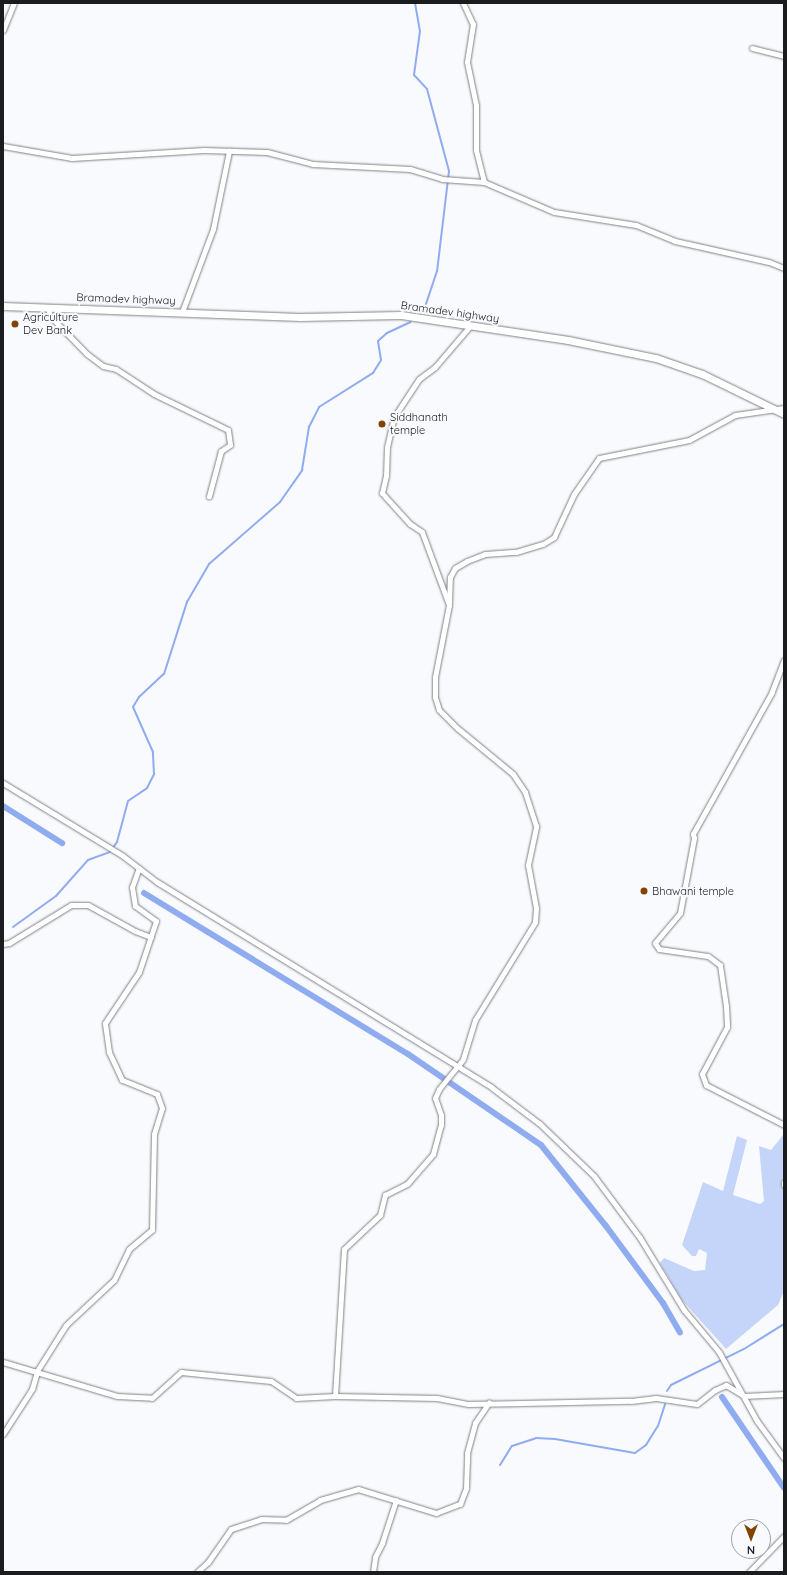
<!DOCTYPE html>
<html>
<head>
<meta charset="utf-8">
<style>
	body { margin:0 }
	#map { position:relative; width:787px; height:1575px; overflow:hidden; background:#f9fafe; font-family:Quicksand,sans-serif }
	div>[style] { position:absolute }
	.green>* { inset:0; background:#c5d5f9 }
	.stream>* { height:2px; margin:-1px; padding:0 1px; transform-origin:1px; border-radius:1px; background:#90acf0 }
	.canal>* { height:6px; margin:-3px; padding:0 3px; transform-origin:3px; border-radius:3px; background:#90acf0 }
	.roads { filter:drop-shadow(0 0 1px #808185) drop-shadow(0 0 1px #808185) }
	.street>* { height:5px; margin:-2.5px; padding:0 2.5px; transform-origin:2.5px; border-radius:2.5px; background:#fff }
	.secondary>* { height:7px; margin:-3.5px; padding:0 3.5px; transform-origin:3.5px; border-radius:3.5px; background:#fff }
	.dots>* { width:11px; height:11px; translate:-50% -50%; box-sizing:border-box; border:2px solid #f9fafe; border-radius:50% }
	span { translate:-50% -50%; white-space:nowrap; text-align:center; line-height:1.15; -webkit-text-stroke:4px #f9fafe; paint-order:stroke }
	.street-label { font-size:11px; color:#1b1c1d }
	.poi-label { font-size:11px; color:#1b1c1d }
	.left { translate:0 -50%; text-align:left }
	.frame { position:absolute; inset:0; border:4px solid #1b1c1d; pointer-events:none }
	.north { position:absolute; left:731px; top:1519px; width:40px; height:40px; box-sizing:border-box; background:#f9fafe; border:1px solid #a0a1a4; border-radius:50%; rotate:180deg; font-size:11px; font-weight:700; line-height:16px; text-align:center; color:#1b1c1d }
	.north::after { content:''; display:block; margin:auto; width:14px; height:18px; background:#824305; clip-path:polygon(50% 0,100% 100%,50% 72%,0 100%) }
</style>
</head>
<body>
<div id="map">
	<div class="green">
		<div style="clip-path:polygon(784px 1134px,784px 1174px,781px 1185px,784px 1187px,784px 1291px,778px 1305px,726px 1349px,682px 1300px,660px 1263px,664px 1258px,694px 1271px,705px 1270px,707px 1253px,699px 1249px,696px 1256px,692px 1256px,682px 1245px,703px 1182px,723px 1191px,737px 1136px,747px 1140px,733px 1195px,760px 1204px,764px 1201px,759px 1146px,771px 1150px)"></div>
	</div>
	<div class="stream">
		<div style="left:415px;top:3px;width:28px;rotate:80deg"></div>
		<div style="left:420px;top:31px;width:44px;rotate:97.8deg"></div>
		<div style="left:414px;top:75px;width:19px;rotate:47deg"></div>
		<div style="left:427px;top:89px;width:85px;rotate:75deg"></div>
		<div style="left:449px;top:171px;width:101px;rotate:96.8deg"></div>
		<div style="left:437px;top:271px;width:41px;rotate:108.4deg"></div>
		<div style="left:13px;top:927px;width:53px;rotate:-35.8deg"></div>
		<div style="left:56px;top:896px;width:48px;rotate:-48.4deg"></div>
		<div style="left:88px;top:860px;width:23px;rotate:-20deg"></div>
		<div style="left:110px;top:852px;width:12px;rotate:-55deg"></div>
		<div style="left:117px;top:842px;width:42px;rotate:-75deg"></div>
		<div style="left:128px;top:801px;width:23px;rotate:-34deg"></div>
		<div style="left:147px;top:788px;width:16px;rotate:-63deg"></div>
		<div style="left:154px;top:774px;width:22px;rotate:-93deg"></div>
		<div style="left:153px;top:752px;width:49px;rotate:-114deg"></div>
		<div style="left:133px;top:707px;width:12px;rotate:-59deg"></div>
		<div style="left:139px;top:697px;width:34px;rotate:-43deg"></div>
		<div style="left:164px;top:674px;width:76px;rotate:-72.3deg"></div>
		<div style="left:187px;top:602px;width:44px;rotate:-59.9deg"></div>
		<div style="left:209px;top:564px;width:94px;rotate:-41.1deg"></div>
		<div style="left:280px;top:502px;width:39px;rotate:-55deg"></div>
		<div style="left:302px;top:470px;width:44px;rotate:-80.8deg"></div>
		<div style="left:309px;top:427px;width:22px;rotate:-63deg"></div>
		<div style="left:319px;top:407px;width:64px;rotate:-32.2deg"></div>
		<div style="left:373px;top:373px;width:15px;rotate:-58deg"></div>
		<div style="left:381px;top:360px;width:19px;rotate:-99deg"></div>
		<div style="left:378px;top:341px;width:12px;rotate:-42deg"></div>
		<div style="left:387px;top:333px;width:26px;rotate:-25deg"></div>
		<div style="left:667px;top:1391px;width:7px;rotate:-56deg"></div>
		<div style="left:671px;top:1385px;width:81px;rotate:-26.3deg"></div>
		<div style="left:744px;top:1349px;width:47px;rotate:-32deg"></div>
		<div style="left:500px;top:1465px;width:22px;rotate:-58deg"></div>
		<div style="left:512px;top:1446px;width:25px;rotate:-18deg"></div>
		<div style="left:536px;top:1438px;width:19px;rotate:3deg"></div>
		<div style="left:555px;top:1439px;width:81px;rotate:9.9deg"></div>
		<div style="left:635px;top:1453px;width:14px;rotate:-36deg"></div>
		<div style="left:646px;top:1445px;width:22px;rotate:-58deg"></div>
		<div style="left:658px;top:1426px;width:23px;rotate:-72deg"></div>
	</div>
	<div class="canal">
		<div style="left:3px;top:806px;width:70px;rotate:32.1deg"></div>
		<div style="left:144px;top:893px;width:309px;rotate:31.4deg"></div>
		<div style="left:408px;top:1054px;width:161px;rotate:34.4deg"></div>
		<div style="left:541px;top:1145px;width:104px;rotate:51.3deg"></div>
		<div style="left:606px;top:1226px;width:96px;rotate:53.5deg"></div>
		<div style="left:663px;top:1303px;width:34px;rotate:60deg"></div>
		<div style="left:722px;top:1397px;width:110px;rotate:55.7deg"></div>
	</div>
	<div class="roads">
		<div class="street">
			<div style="left:463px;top:3px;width:23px;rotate:65deg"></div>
			<div style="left:473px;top:24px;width:38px;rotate:99deg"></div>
			<div style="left:467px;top:62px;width:44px;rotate:78.2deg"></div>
			<div style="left:476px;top:105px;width:45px;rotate:90deg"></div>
			<div style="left:476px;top:150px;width:33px;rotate:76deg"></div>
			<div style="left:3px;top:30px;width:29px;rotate:-68deg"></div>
			<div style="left:752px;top:48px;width:33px;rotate:14deg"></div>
			<div style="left:3px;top:146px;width:70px;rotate:9.9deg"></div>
			<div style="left:72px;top:158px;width:132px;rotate:-3.5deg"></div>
			<div style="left:204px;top:150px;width:63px;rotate:1.8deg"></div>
			<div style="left:267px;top:152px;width:48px;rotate:14.6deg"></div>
			<div style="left:313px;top:164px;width:97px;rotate:3deg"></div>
			<div style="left:410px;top:169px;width:34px;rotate:17deg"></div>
			<div style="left:442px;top:179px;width:42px;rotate:4.1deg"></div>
			<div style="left:484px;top:182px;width:76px;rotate:23.2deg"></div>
			<div style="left:554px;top:212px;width:83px;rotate:9deg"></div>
			<div style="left:636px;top:225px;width:42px;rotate:22.3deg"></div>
			<div style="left:675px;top:241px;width:96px;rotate:12.6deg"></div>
			<div style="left:769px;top:262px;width:16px;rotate:22deg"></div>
			<div style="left:48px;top:307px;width:9px;rotate:77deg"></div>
			<div style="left:50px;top:316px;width:53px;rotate:45.8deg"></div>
			<div style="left:87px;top:354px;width:20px;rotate:37deg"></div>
			<div style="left:103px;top:366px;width:13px;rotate:13deg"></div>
			<div style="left:116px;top:369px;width:45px;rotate:33.3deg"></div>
			<div style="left:154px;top:394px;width:82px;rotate:25.9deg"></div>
			<div style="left:228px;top:430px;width:15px;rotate:82deg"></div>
			<div style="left:230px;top:445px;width:11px;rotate:146deg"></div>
			<div style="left:221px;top:451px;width:47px;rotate:104.9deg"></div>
			<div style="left:182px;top:312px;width:89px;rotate:-69.5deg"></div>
			<div style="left:213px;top:229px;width:80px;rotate:-78.4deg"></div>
			<div style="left:449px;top:603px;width:26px;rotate:-88deg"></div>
			<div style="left:450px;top:577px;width:10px;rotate:-61deg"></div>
			<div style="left:455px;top:568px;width:14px;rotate:-30deg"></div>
			<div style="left:467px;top:561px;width:19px;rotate:-21deg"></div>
			<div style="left:485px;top:554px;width:31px;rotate:-4deg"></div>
			<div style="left:516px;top:552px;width:28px;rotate:-17deg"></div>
			<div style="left:543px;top:544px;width:13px;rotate:-32deg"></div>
			<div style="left:554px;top:537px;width:47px;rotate:-65.1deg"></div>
			<div style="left:574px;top:494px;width:44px;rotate:-55.2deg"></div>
			<div style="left:599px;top:458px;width:92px;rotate:-11.3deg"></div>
			<div style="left:689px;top:440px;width:52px;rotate:-28.5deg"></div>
			<div style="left:735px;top:415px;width:49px;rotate:-8.1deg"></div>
			<div style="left:784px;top:660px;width:34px;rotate:111deg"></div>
			<div style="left:772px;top:692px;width:162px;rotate:119.1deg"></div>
			<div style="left:693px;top:834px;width:4px;rotate:76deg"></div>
			<div style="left:694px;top:838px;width:76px;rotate:100.6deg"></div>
			<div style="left:680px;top:913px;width:39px;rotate:130deg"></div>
			<div style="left:655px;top:943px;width:7px;rotate:56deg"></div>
			<div style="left:659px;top:949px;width:49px;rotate:8.1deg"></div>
			<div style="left:708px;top:956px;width:15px;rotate:37deg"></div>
			<div style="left:720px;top:965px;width:41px;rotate:81.7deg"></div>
			<div style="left:726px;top:1006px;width:21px;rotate:87deg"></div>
			<div style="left:727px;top:1027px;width:53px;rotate:118deg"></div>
			<div style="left:702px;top:1074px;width:12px;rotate:70deg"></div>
			<div style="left:706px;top:1085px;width:88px;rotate:27.1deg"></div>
			<div style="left:3px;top:783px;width:140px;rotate:31.3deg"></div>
			<div style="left:123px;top:856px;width:43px;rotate:37.4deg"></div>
			<div style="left:157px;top:882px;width:392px;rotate:31.5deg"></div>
			<div style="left:491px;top:1087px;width:61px;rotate:37.1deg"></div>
			<div style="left:540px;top:1124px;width:75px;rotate:43.9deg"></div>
			<div style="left:594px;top:1176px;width:77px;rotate:53.4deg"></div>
			<div style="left:640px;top:1238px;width:84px;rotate:58.6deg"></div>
			<div style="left:684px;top:1310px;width:55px;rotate:50.2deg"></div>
			<div style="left:719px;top:1352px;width:79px;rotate:61.2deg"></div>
			<div style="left:757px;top:1421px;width:46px;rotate:53.9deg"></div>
			<div style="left:3px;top:944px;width:6px;rotate:-9deg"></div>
			<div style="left:9px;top:943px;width:73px;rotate:-31.5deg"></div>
			<div style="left:71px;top:905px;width:17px"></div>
			<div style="left:88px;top:905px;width:54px;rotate:29deg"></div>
			<div style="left:135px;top:931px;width:17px;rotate:21deg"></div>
			<div style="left:784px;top:1182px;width:3px;rotate:90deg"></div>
			<div style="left:3px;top:1362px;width:119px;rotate:16.6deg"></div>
			<div style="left:117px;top:1396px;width:35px;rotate:3deg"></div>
			<div style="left:152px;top:1398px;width:39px;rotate:-42deg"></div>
			<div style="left:181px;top:1372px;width:90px;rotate:5.7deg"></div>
			<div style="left:271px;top:1381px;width:30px;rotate:34deg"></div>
			<div style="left:296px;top:1398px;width:39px;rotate:-3deg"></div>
			<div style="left:335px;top:1396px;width:102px;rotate:1.1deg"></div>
			<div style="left:437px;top:1398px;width:32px;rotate:11deg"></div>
			<div style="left:468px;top:1404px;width:163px;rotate:-1.1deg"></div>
			<div style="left:631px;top:1401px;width:25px;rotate:-7deg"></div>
			<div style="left:656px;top:1398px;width:41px;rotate:8.3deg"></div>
			<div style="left:697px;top:1404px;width:23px;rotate:-38deg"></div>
			<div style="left:715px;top:1390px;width:12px;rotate:-24deg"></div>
			<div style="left:726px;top:1385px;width:21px;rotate:31deg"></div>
			<div style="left:744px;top:1396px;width:40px;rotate:-2.9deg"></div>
			<div style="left:335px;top:1396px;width:147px;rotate:-86.5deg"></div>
			<div style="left:344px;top:1249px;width:50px;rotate:-43.4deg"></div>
			<div style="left:380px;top:1215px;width:21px;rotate:-76deg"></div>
			<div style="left:385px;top:1195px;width:25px;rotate:-27deg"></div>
			<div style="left:407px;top:1184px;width:40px;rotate:-49deg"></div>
			<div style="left:433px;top:1154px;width:30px;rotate:-75deg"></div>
			<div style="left:441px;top:1125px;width:10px;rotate:-90deg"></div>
			<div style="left:441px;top:1115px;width:18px;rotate:-109deg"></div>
			<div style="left:435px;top:1098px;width:10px;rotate:-66deg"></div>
			<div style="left:439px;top:1089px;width:38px;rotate:-51deg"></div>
			<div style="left:463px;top:1059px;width:41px;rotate:-72.9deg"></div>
			<div style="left:475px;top:1020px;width:115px;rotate:-58.5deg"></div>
			<div style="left:535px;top:922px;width:14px;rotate:-86deg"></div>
			<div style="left:536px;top:908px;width:44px;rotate:-100.5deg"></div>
			<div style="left:528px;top:865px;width:40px;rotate:-78deg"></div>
			<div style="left:536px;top:826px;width:36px;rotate:-108deg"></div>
			<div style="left:525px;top:792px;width:22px;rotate:-124deg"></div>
			<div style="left:513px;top:774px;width:72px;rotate:-140.6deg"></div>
			<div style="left:457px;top:728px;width:25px;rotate:-135deg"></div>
			<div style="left:439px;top:710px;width:14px;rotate:-107deg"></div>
			<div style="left:435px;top:697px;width:20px;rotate:-90deg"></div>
			<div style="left:435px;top:677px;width:73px;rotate:-79deg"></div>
			<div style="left:449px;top:605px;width:78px;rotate:-110.3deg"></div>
			<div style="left:422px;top:532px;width:14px;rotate:-146deg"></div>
			<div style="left:410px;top:524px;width:42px;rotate:-132.1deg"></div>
			<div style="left:382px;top:493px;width:17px;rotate:-77deg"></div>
			<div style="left:386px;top:476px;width:29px;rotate:-88deg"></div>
			<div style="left:387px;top:447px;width:31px;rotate:-77deg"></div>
			<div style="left:394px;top:417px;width:45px;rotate:-56.7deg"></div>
			<div style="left:419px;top:379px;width:20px;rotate:-37deg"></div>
			<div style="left:435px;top:367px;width:54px;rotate:-49.5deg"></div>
			<div style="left:3px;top:1434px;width:54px;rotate:-57.2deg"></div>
			<div style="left:32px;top:1389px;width:19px;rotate:-74deg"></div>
			<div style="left:37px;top:1371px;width:54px;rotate:-57.8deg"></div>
			<div style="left:66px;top:1325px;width:66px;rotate:-43.2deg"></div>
			<div style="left:114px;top:1280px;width:34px;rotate:-64deg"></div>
			<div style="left:129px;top:1249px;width:30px;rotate:-40deg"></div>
			<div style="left:152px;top:1230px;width:96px;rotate:-88.8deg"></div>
			<div style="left:154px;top:1134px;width:27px;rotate:-73deg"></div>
			<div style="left:162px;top:1108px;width:15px;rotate:-110deg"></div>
			<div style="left:157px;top:1094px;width:38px;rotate:-158deg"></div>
			<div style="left:122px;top:1080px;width:31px;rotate:-115deg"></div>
			<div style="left:109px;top:1052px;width:29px;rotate:-98deg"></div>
			<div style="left:105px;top:1023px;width:61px;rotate:-56.3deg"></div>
			<div style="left:139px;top:972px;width:54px;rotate:-71.6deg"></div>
			<div style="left:156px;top:921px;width:26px;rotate:-144deg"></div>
			<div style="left:135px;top:906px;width:19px;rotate:-99deg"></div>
			<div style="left:132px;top:887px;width:20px;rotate:-70deg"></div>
			<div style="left:197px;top:1572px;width:15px;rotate:-42deg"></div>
			<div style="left:208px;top:1562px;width:40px;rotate:-55.1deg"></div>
			<div style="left:231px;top:1529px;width:32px;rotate:-18deg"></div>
			<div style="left:261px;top:1519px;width:25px;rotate:2deg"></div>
			<div style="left:286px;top:1520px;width:39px;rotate:-30deg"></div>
			<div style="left:320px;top:1500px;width:40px;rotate:-16deg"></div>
			<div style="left:358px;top:1489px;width:82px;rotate:17.1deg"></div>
			<div style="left:436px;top:1513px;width:26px;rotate:-21deg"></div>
			<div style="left:460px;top:1504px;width:17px;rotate:-69deg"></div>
			<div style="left:466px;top:1488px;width:35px;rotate:-88deg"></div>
			<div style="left:467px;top:1453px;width:31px;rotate:-75deg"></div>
			<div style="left:475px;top:1423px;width:25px;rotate:-56deg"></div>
			<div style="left:373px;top:1572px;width:15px;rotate:-82deg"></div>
			<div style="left:375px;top:1557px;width:16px;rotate:-63deg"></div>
			<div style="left:382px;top:1543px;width:45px;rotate:-72deg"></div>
			<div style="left:749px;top:1572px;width:50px;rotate:-45.8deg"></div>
		</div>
		<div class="secondary">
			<div style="left:3px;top:306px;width:297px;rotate:2.1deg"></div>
			<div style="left:300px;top:317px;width:101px;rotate:-1.1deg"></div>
			<div style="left:401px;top:315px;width:169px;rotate:8.5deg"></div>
			<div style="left:568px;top:340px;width:90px;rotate:11.6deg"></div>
			<div style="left:656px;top:358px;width:49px;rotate:19.2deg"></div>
			<div style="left:702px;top:374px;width:91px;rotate:26deg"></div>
		</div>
	</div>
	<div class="dots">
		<div style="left:15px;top:324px;background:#824305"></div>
		<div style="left:382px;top:424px;background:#824305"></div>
		<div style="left:644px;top:891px;background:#824305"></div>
	</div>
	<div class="street-label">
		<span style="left:126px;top:299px;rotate:2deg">Bramadev highway</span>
		<span style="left:450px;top:312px;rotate:8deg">Bramadev highway</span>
	</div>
	<div class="poi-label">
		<span class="left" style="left:23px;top:324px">Agriculture<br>Dev Bank</span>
		<span class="left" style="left:390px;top:424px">Siddhanath<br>temple</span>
		<span class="left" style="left:652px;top:891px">Bhawani temple</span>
	</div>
	<div class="frame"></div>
	<div class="north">N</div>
</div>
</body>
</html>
